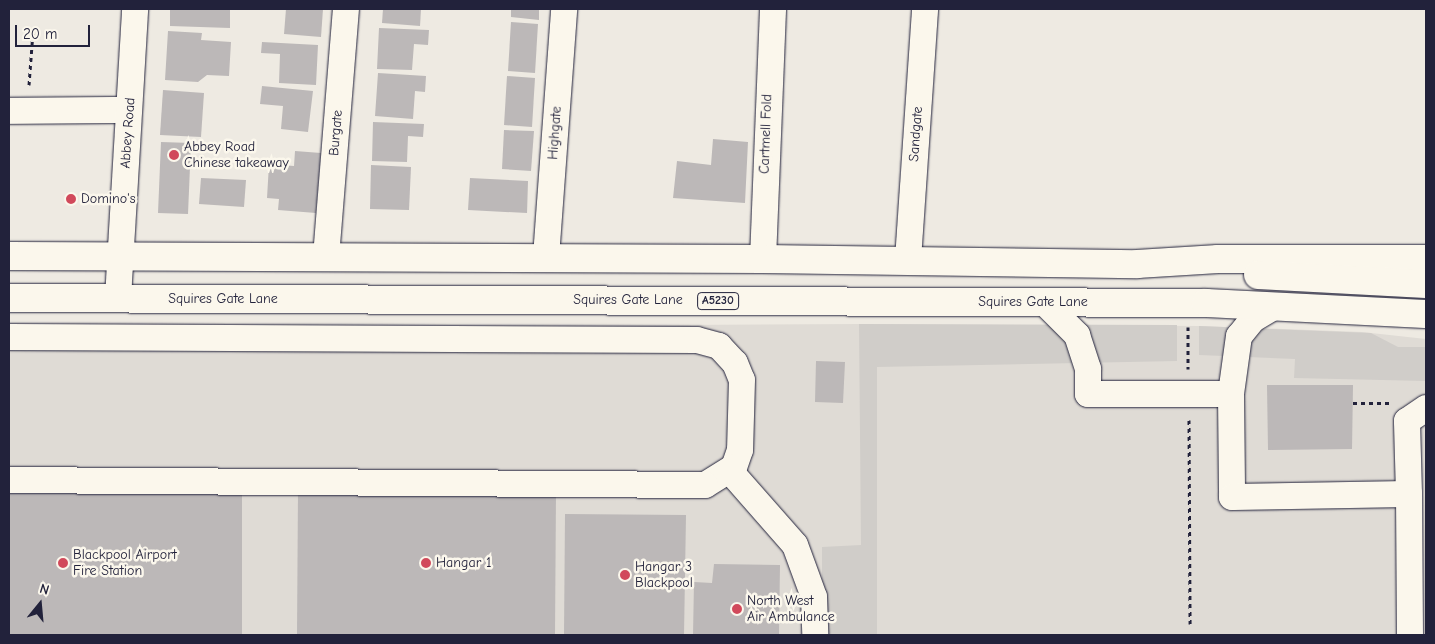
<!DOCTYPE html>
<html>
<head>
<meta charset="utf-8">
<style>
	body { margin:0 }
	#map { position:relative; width:1435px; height:644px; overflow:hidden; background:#eeeae2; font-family:"Comic Neue",sans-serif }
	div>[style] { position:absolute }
	.built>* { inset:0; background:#dfdbd5 }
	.green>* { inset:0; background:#d0cdc9 }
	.building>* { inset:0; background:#bcb8b8 }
	.path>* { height:3px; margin-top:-1.5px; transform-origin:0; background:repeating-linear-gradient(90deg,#22223b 0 4px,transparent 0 8px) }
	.roads { filter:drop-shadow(0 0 1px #22223b) drop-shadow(0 0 1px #22223b) }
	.minor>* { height:26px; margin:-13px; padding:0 13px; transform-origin:13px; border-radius:13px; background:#fbf7ec }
	.major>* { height:28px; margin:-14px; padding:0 14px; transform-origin:14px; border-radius:14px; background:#fbf7ec }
	.dots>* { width:14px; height:14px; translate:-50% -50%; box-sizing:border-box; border:2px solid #fbf7ec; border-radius:50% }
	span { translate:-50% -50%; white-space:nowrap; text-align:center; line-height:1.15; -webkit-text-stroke:5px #fbf7ec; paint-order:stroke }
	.shield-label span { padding:1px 4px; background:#fbf7ec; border:1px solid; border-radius:4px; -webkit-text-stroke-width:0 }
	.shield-label { font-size:12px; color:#22223b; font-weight:700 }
	.street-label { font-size:14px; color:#22223b }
	.poi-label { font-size:14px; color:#22223b }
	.left { translate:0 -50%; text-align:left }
	.frame { position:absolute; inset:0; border:10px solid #22223b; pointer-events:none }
	.north { position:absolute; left:15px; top:579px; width:50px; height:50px; -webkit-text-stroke:4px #fbf7ec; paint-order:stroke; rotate:17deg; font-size:14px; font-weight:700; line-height:20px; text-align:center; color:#22223b }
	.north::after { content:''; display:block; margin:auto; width:18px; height:22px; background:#22223b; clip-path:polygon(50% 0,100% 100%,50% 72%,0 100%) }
	.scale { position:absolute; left:15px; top:25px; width:75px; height:22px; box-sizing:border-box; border:2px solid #22223b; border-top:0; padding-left:6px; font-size:15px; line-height:18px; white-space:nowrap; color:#22223b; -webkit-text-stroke:4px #fbf7ec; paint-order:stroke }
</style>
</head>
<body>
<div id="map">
	<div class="built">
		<div style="clip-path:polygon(859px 324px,1199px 326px,1362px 332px,1426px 339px,1426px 635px,9px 635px,9px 329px)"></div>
	</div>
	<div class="green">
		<div style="clip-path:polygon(859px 324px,1177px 325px,1177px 361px,877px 367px,877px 635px,822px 635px,822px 547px,861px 545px)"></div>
		<div style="clip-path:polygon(1199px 326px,1371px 333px,1398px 347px,1426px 347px,1426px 381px,1294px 378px,1295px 359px,1199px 355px)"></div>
	</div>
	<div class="building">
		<div style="clip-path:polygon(170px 9px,230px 9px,230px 28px,170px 26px)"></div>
		<div style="clip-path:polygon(286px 9px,323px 9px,321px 37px,284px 34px)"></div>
		<div style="clip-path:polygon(383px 9px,421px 9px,420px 26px,382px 23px)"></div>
		<div style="clip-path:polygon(511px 9px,539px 9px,539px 20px,511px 17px)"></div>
		<div style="clip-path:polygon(511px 22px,538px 24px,535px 73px,508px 71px)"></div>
		<div style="clip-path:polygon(379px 28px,429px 30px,428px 45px,414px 44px,412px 70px,377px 69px)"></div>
		<div style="clip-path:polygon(168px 31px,202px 33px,201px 40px,231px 42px,229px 76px,207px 75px,198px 82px,165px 80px)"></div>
		<div style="clip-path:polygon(262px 42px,318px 45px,316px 85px,279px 83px,280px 54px,261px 53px)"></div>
		<div style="clip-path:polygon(378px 73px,426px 76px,425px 92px,415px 91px,413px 119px,375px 116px)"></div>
		<div style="clip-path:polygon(507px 76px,535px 78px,532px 127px,504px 125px)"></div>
		<div style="clip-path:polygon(262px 86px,313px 91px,308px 132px,281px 129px,283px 106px,260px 104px)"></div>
		<div style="clip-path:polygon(163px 90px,204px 93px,201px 137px,160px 135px)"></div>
		<div style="clip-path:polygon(373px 122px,424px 124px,423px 137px,408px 136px,407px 162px,372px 161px)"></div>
		<div style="clip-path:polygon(504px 130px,534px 131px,531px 171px,502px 169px)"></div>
		<div style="clip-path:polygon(713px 139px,748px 142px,745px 203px,673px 198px,677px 161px,711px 165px)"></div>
		<div style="clip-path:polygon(161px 142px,191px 143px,188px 214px,158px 213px)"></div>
		<div style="clip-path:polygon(295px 151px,321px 153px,316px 213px,278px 210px,279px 199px,267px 198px,269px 164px,294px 166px)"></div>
		<div style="clip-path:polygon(371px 165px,411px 167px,409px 210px,370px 209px)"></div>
		<div style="clip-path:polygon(201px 178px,246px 180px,244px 207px,199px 204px)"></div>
		<div style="clip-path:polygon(470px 178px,528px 181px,527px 213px,468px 210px)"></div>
		<div style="clip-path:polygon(816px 361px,845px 362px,843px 403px,815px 402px)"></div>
		<div style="clip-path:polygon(1267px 385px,1353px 385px,1352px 449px,1268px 450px)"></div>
		<div style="clip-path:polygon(9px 489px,242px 490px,242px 635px,9px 635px)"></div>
		<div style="clip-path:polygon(298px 490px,556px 492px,555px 635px,297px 635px)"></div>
		<div style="clip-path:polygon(565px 514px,686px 515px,684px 635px,564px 635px)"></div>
		<div style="clip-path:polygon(714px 564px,780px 565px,779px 635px,693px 635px,694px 582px,712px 583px)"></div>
	</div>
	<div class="path">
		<div style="left:29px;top:85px;width:53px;rotate:-85.7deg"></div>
		<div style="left:1188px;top:327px;width:42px;rotate:90deg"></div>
		<div style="left:1353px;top:403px;width:37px"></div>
		<div style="left:1189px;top:420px;width:204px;rotate:89.7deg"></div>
	</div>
	<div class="roads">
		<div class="minor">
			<div style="left:9px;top:111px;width:120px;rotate:-0.5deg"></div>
			<div style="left:326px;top:257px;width:249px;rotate:-85.4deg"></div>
			<div style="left:546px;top:257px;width:249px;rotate:-85.8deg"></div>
			<div style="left:763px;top:259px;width:250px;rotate:-87.7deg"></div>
			<div style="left:908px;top:260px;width:252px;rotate:-86.1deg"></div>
			<div style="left:118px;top:298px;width:289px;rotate:-86.6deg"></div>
			<div style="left:1044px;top:302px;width:47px;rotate:45deg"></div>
			<div style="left:1077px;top:335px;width:36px;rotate:72deg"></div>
			<div style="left:1088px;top:369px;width:25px;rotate:90deg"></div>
			<div style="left:1088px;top:394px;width:143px"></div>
			<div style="left:1275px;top:306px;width:26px;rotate:149deg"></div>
			<div style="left:1253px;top:319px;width:22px;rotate:129deg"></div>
			<div style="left:1239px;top:336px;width:59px;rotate:97.9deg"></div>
			<div style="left:1231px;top:394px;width:103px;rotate:89.4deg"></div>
			<div style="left:1232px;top:497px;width:177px;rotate:-1deg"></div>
			<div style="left:1409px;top:494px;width:141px;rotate:89.6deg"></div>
			<div style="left:9px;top:337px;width:688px;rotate:0.25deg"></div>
			<div style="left:697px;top:340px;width:23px;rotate:15deg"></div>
			<div style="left:719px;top:346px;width:23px;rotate:47deg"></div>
			<div style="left:735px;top:363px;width:18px;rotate:68deg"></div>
			<div style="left:742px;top:380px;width:70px;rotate:91.6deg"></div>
			<div style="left:740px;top:450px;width:18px;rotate:109deg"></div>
			<div style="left:734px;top:467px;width:34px;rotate:148deg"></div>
			<div style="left:705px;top:485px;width:696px;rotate:-179.59deg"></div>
			<div style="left:730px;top:471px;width:98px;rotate:48.7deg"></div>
			<div style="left:795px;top:545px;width:55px;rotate:69.9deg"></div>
			<div style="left:814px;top:597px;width:38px;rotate:88deg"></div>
			<div style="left:1409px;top:494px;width:73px;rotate:-91.6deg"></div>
			<div style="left:1407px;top:421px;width:23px;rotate:-34deg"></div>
		</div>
		<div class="major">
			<div style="left:9px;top:256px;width:754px;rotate:0.23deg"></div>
			<div style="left:763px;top:259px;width:374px;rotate:0.8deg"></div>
			<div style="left:1137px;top:264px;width:81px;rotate:-3.5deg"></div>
			<div style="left:1218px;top:259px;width:208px"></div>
			<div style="left:1258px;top:275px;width:168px;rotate:3.1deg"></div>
			<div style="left:9px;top:298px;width:1197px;rotate:0.24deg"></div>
			<div style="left:1206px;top:303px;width:220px;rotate:2.9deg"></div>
		</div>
	</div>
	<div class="dots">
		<div style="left:174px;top:155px;background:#d1495b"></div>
		<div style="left:71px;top:199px;background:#d1495b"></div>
		<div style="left:63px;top:563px;background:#d1495b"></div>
		<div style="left:426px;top:563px;background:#d1495b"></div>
		<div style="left:625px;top:575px;background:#d1495b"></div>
		<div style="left:737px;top:609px;background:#d1495b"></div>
	</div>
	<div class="shield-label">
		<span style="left:718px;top:301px">A5230</span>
	</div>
	<div class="street-label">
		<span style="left:128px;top:133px;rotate:-86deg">Abbey Road</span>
		<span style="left:336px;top:133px;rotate:-85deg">Burgate</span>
		<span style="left:555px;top:133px;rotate:-86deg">Highgate</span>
		<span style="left:766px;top:134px;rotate:-88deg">Cartmell Fold</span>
		<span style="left:916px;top:134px;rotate:-86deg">Sandgate</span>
		<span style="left:223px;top:299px">Squires Gate Lane</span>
		<span style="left:628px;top:300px">Squires Gate Lane</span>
		<span style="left:1033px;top:302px">Squires Gate Lane</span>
	</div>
	<div class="poi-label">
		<span class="left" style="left:184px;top:155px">Abbey Road<br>Chinese takeaway</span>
		<span class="left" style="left:81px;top:199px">Domino's</span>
		<span class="left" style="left:73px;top:563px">Blackpool Airport<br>Fire Station</span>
		<span class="left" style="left:436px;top:563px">Hangar 1</span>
		<span class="left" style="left:635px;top:575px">Hangar 3<br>Blackpool</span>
		<span class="left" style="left:747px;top:609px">North West<br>Air Ambulance</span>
	</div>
	<div class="frame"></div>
	<div class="north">N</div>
	<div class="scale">20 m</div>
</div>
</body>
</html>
